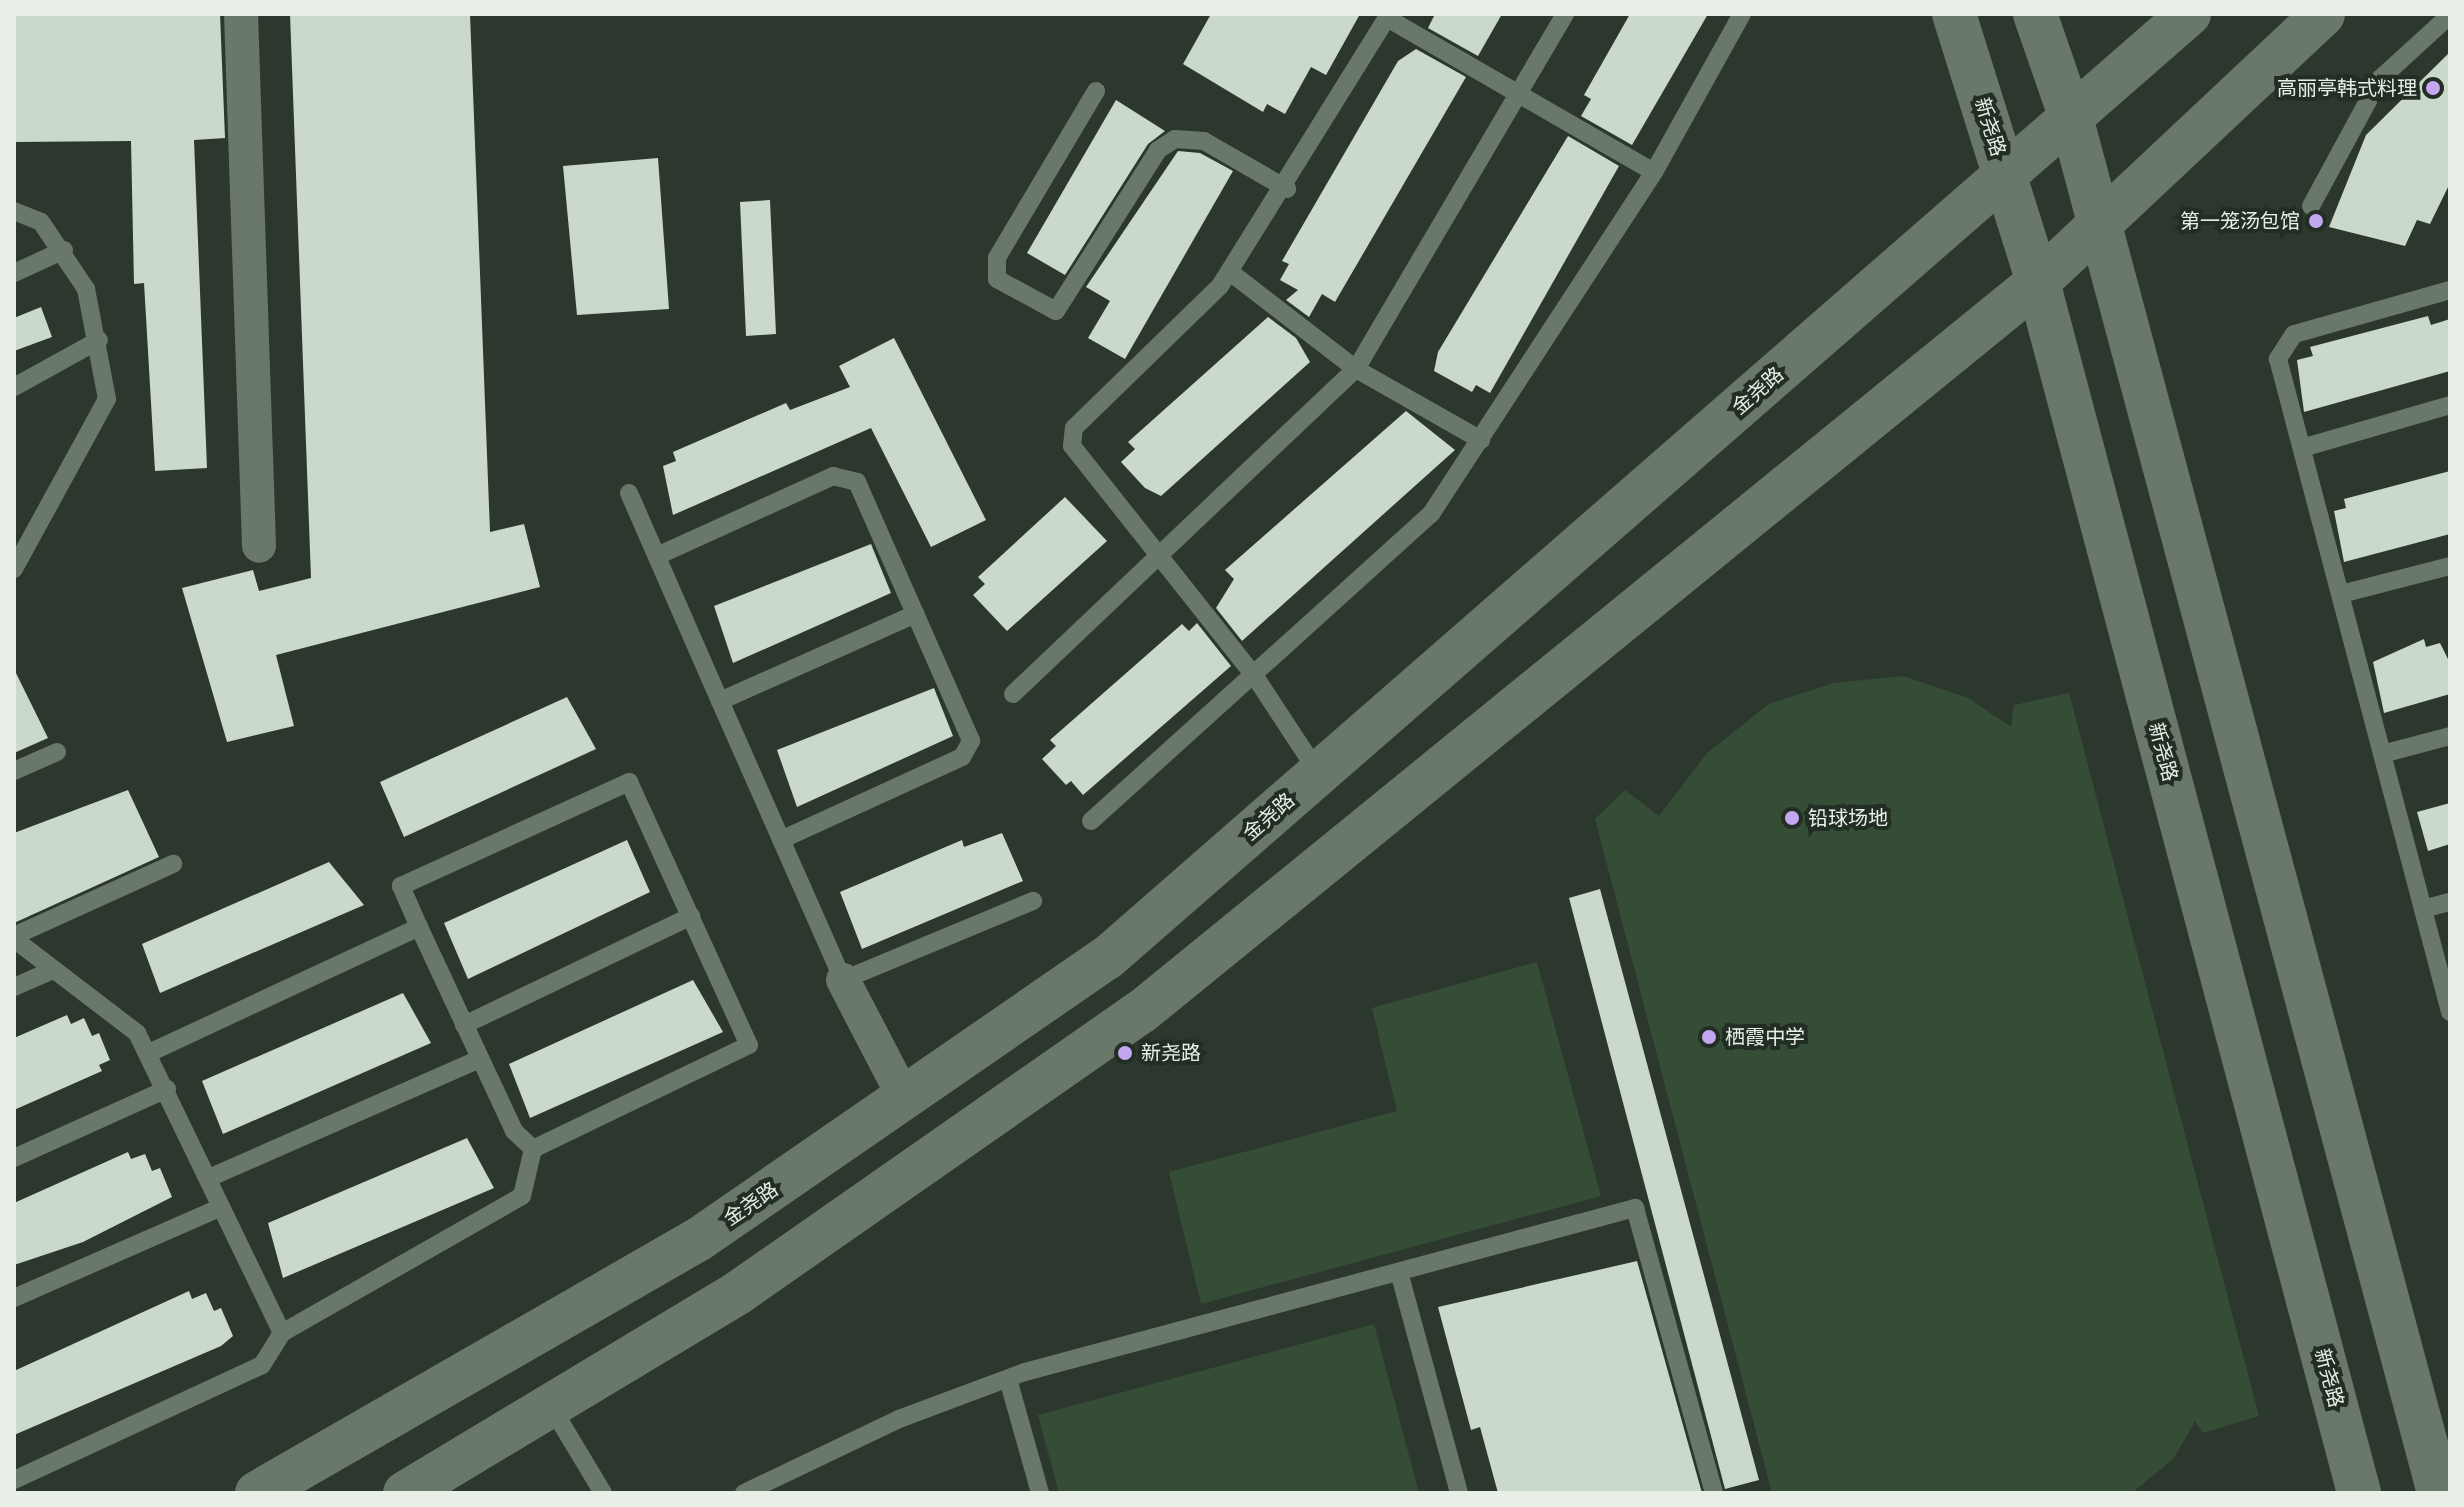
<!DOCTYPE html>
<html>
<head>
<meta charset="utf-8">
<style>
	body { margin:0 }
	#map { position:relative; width:2464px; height:1507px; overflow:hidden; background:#2c382d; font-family:Figtree,"Noto Sans SC",sans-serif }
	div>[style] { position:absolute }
	.green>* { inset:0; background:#354d36 }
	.building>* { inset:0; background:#cad9ca }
	.lane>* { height:18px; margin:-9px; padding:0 9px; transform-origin:9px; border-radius:9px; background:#6a786a }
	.street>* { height:34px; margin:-17px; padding:0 17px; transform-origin:17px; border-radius:17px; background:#6a786a }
	.secondary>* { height:44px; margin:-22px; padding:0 22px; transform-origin:22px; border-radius:22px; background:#6a786a }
	.dots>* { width:22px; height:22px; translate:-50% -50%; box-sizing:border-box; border:4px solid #222e23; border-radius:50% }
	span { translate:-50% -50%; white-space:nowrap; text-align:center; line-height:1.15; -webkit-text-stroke:8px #222e23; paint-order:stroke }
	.poi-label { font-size:20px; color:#e7efe7 }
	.right { translate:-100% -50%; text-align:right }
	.left { translate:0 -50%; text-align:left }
	.street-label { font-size:20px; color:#e7efe7 }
	.frame { position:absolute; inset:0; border:16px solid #e7efe7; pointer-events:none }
</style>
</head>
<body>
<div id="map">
	<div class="green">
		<div style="clip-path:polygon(1903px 676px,1968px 698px,2011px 727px,2014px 705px,2069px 693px,2259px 1416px,2203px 1433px,2195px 1421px,2174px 1458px,2132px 1493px,1772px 1493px,1595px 819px,1625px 790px,1659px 816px,1707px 753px,1769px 704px,1834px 683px)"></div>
		<div style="clip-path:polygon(1537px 962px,1601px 1196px,1201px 1304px,1169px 1172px,1397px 1111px,1372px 1008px)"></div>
		<div style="clip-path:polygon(1374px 1324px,1419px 1493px,1059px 1493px,1038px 1415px)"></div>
	</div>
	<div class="building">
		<div style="clip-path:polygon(14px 14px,220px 14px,225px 138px,194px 140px,207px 468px,155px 471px,144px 283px,134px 284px,131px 141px,14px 142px)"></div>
		<div style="clip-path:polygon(290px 14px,470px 14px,490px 532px,524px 524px,540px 587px,276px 655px,294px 726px,227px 742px,182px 588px,253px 570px,259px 591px,311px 578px)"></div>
		<div style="clip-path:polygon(1211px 14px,1360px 14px,1326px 75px,1311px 67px,1285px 114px,1267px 104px,1263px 112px,1183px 64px)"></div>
		<div style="clip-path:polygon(1435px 14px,1502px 14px,1478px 56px,1428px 28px)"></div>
		<div style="clip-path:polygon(1630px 14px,1708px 14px,1632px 145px,1581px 116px,1591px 99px,1584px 95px)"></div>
		<div style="clip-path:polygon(1416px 49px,1466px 77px,1335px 302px,1322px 294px,1309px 317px,1286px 300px,1298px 290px,1280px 280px,1289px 264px,1282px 261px,1398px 61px)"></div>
		<div style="clip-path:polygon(2450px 52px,2450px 183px,2430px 224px,2417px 220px,2405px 246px,2329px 227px,2366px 135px)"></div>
		<div style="clip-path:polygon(1116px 100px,1165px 131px,1148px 144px,1065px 275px,1027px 253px)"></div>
		<div style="clip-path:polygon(1568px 136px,1619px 166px,1490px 393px,1476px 385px,1472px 392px,1434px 371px,1438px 352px)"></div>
		<div style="clip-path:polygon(1178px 151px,1200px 153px,1233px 171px,1125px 359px,1088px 338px,1110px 301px,1086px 287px)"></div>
		<div style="clip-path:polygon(658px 158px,669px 309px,577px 315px,563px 166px)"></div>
		<div style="clip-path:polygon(770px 200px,776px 334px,746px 336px,740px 202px)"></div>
		<div style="clip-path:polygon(41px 307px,52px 337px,14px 351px,14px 318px)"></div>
		<div style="clip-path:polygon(2428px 316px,2431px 325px,2450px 319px,2450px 371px,2304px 412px,2297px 360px,2313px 356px,2310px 347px)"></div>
		<div style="clip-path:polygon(1268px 317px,1296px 338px,1310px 362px,1161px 496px,1145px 488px,1121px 462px,1135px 449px,1128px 442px)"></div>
		<div style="clip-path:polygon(894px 338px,986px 520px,931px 547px,871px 428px,673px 515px,663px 466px,676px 461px,673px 452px,786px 403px,790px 410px,850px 387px,839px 366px)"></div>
		<div style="clip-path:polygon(1406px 411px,1455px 450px,1242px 641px,1216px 608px,1234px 579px,1225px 570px)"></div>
		<div style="clip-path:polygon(2450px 471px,2450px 534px,2344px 562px,2334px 511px,2346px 508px,2344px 499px)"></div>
		<div style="clip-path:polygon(1065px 497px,1107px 541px,1007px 631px,973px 595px,985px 584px,978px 577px)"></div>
		<div style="clip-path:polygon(871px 544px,891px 593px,733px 663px,714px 606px)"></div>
		<div style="clip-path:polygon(1197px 623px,1231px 666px,1083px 795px,1071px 781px,1066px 785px,1042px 759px,1056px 746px,1050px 740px,1182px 624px,1189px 631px)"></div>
		<div style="clip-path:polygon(2424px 639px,2426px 647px,2440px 643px,2450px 663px,2450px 694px,2384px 713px,2373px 662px)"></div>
		<div style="clip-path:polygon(14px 669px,48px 738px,14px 753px)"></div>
		<div style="clip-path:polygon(934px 688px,953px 736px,797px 807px,777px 750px)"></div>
		<div style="clip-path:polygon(567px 697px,596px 749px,404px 837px,380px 782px)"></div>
		<div style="clip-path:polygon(128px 790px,159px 857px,14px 923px,14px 833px)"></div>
		<div style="clip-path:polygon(2450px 803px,2450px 844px,2428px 851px,2417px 812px)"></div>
		<div style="clip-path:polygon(1002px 833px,1023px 881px,862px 949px,840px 892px,962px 840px,964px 847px)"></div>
		<div style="clip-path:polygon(627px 840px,650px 892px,468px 979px,444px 923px)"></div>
		<div style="clip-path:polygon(329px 862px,364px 905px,160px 993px,142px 944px)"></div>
		<div style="clip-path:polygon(1600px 889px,1759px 1480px,1725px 1489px,1569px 898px)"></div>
		<div style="clip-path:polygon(693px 980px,723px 1032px,530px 1118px,509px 1064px)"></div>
		<div style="clip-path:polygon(403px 993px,431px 1043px,223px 1134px,202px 1081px)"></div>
		<div style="clip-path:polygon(67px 1015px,71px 1024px,84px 1018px,92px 1036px,99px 1033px,110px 1060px,99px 1065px,102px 1071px,14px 1110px,14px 1038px)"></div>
		<div style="clip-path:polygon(467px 1138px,494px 1188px,283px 1278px,268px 1223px)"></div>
		<div style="clip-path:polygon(128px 1152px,131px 1159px,145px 1154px,152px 1171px,160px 1168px,172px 1197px,83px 1242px,14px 1265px,14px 1203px)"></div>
		<div style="clip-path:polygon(1637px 1261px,1702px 1493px,1498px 1493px,1480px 1427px,1471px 1430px,1438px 1307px)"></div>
		<div style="clip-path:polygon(189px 1291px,192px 1299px,206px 1293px,214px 1311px,221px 1308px,233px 1336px,221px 1346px,14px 1435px,14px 1371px)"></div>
	</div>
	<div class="lane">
		<div style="left:1387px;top:18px;width:308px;rotate:30deg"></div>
		<div style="left:1096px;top:91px;width:194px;rotate:120.7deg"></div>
		<div style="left:997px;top:258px;width:21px;rotate:90deg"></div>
		<div style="left:997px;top:279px;width:67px;rotate:28.5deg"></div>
		<div style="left:1056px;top:311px;width:191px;rotate:-57.6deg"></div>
		<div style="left:1158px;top:150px;width:20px;rotate:-33deg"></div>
		<div style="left:1175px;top:139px;width:29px;rotate:4deg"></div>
		<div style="left:1204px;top:141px;width:96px;rotate:30deg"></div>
		<div style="left:2311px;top:206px;width:145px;rotate:-61.5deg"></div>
		<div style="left:2380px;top:79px;width:95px;rotate:-42.4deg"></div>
		<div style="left:14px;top:211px;width:29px;rotate:22deg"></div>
		<div style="left:41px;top:222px;width:81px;rotate:56.1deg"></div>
		<div style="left:86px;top:289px;width:112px;rotate:79.2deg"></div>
		<div style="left:107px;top:399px;width:194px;rotate:118.7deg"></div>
		<div style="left:1230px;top:272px;width:159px;rotate:37.6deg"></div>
		<div style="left:1356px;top:369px;width:144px;rotate:29.6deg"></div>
		<div style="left:14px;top:273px;width:55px;rotate:-24.7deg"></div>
		<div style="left:2450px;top:290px;width:162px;rotate:164.2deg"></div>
		<div style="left:2294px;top:334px;width:30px;rotate:123deg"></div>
		<div style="left:2278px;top:359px;width:675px;rotate:75.24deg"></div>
		<div style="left:14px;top:387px;width:97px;rotate:-28.9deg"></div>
		<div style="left:2302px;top:448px;width:154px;rotate:-16.2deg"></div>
		<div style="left:629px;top:493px;width:227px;rotate:66.4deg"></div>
		<div style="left:720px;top:701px;width:214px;rotate:-24deg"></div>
		<div style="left:657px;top:556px;width:193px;rotate:-24.4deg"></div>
		<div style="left:833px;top:476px;width:25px;rotate:14deg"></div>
		<div style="left:857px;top:482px;width:283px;rotate:66.2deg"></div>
		<div style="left:971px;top:741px;width:18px;rotate:119deg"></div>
		<div style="left:962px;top:757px;width:199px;rotate:155.4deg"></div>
		<div style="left:2341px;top:594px;width:113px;rotate:-14.4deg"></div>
		<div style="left:1013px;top:694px;width:473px;rotate:-43.5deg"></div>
		<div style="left:1356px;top:369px;width:412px;rotate:-59.5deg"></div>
		<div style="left:720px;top:701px;width:305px;rotate:66.2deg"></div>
		<div style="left:843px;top:980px;width:206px;rotate:-22.6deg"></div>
		<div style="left:2382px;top:754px;width:70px;rotate:-14.8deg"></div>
		<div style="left:14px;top:771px;width:47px;rotate:-23.8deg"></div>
		<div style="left:1319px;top:774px;width:115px;rotate:-123.3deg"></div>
		<div style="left:1256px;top:678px;width:296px;rotate:-128.4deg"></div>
		<div style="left:1072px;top:446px;width:18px;rotate:-84deg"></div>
		<div style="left:1074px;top:428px;width:204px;rotate:-44.2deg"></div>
		<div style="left:1220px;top:286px;width:320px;rotate:-58.1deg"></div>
		<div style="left:1091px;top:821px;width:458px;rotate:-42.1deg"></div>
		<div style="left:1431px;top:514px;width:408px;rotate:-56.9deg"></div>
		<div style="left:1654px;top:172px;width:181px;rotate:-60.9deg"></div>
		<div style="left:2423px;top:909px;width:28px;rotate:-15deg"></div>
		<div style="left:419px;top:927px;width:225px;rotate:65deg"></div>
		<div style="left:514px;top:1131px;width:26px;rotate:43deg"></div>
		<div style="left:14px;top:936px;width:175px;rotate:-24.4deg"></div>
		<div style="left:14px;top:939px;width:155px;rotate:37.4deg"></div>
		<div style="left:137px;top:1033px;width:333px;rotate:64.2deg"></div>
		<div style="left:282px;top:1333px;width:38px;rotate:122deg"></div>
		<div style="left:262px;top:1365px;width:273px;rotate:155.1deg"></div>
		<div style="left:14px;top:987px;width:43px;rotate:-23.6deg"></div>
		<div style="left:464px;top:1025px;width:252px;rotate:-25.6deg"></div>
		<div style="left:149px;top:1053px;width:298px;rotate:-25deg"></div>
		<div style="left:419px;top:927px;width:45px;rotate:-113.7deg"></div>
		<div style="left:401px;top:886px;width:251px;rotate:-24.5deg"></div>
		<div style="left:629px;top:782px;width:289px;rotate:65.5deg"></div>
		<div style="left:749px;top:1045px;width:240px;rotate:154.3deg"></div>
		<div style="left:533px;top:1149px;width:48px;rotate:103.2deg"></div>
		<div style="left:522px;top:1196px;width:276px;rotate:150.3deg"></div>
		<div style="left:14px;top:1158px;width:168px;rotate:-24.3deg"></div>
		<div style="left:211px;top:1177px;width:294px;rotate:-23.7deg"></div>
		<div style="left:1399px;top:1272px;width:229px;rotate:74.8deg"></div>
		<div style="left:14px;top:1298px;width:226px;rotate:-23.7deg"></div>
		<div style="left:1008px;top:1379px;width:118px;rotate:74.3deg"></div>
		<div style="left:552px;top:1408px;width:99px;rotate:59deg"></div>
		<div style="left:744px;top:1493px;width:172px;rotate:-25.5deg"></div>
		<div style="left:899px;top:1419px;width:134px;rotate:-20.5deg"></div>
		<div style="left:1025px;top:1372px;width:632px;rotate:-15.05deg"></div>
		<div style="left:1635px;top:1208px;width:296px;rotate:74.5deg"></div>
	</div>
	<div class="street">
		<div style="left:241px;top:14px;width:532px;rotate:88.06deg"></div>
		<div style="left:843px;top:980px;width:134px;rotate:62.5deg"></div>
	</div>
	<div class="secondary">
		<div style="left:1954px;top:14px;width:281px;rotate:72.6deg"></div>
		<div style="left:2038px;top:282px;width:1253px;rotate:75.15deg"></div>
		<div style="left:2035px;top:14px;width:113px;rotate:70.9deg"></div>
		<div style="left:2072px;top:121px;width:1420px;rotate:75.02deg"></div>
		<div style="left:257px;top:1493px;width:510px;rotate:-29.88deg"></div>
		<div style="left:699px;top:1239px;width:495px;rotate:-34.6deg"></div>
		<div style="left:1107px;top:958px;width:1436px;rotate:-41.1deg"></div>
		<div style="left:405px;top:1493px;width:390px;rotate:-31deg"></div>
		<div style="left:739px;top:1292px;width:490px;rotate:-34.9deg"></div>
		<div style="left:1141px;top:1012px;width:1157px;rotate:-39.14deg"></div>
		<div style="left:2038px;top:282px;width:391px;rotate:-43.2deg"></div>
	</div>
	<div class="dots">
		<div style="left:2433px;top:88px;background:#c4a7f1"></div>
		<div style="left:2316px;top:221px;background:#c4a7f1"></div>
		<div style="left:1792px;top:818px;background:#c4a7f1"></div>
		<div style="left:1709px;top:1037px;background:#c4a7f1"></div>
		<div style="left:1125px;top:1053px;background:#c4a7f1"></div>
	</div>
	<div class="poi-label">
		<span class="right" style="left:2417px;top:88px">高丽亭韩式料理</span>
		<span class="right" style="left:2300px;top:221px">第一笼汤包馆</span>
		<span class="left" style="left:1808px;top:818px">铅球场地</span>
		<span class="left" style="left:1725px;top:1037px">栖霞中学</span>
		<span class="left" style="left:1141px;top:1053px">新尧路</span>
	</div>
	<div class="street-label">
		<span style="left:1990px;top:127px;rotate:73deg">新尧路</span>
		<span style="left:1758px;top:391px;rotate:-41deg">金尧路</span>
		<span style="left:2163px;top:752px;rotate:75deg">新尧路</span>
		<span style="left:1269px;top:817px;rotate:-41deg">金尧路</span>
		<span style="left:751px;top:1204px;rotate:-34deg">金尧路</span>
		<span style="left:2329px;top:1378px;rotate:75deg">新尧路</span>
	</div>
	<div class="frame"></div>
</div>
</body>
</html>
